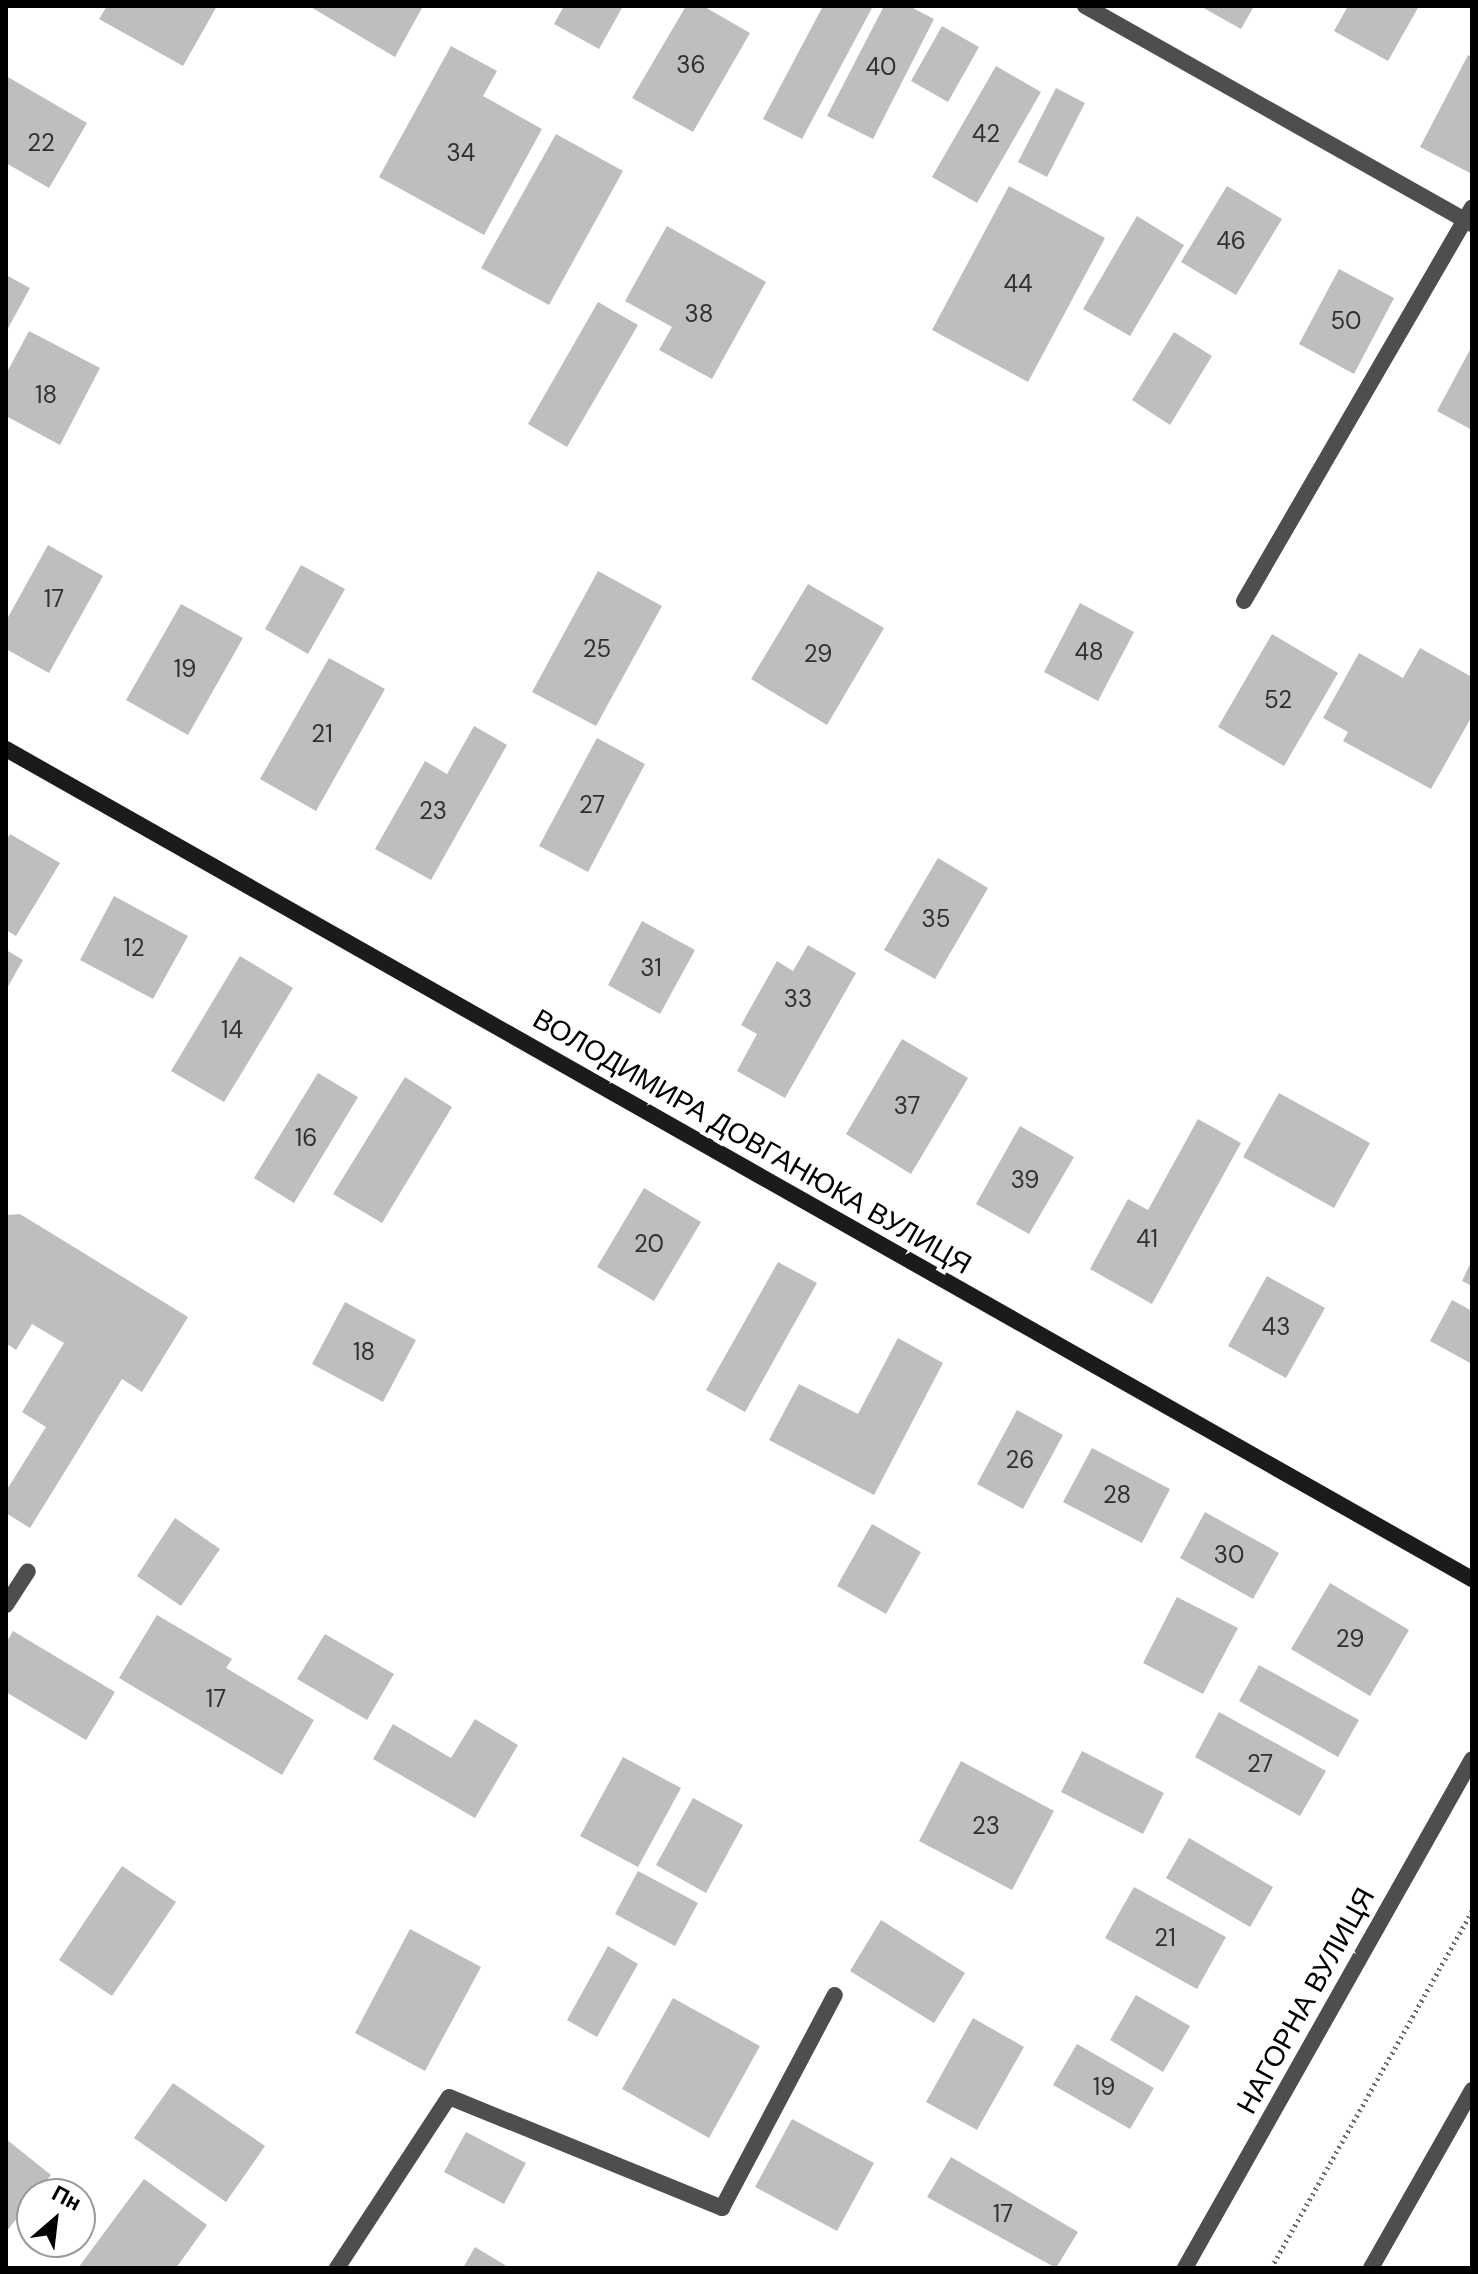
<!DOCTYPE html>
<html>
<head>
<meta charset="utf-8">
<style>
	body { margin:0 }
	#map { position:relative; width:1478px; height:2274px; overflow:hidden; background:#fff; font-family:"DM Sans",sans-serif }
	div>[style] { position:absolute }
	.building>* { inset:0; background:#bebebe }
	.path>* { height:5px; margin-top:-2.5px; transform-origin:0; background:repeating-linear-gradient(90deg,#707070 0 2px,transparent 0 6px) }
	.lane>* { height:16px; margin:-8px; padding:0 8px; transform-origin:8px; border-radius:8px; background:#4e4e4e }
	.street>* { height:16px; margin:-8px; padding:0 8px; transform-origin:8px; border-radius:8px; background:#4e4e4e }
	.secondary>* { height:16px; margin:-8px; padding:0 8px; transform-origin:8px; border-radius:8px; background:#1b1b1b }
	span { translate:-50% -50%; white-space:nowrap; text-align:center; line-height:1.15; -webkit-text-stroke:8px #fff; paint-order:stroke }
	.number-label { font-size:24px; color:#303030 }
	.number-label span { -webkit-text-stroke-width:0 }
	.street-label { font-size:28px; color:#000 }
	.frame { position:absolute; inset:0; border:8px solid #000; pointer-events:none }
	.north { position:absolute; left:16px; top:2178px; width:80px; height:80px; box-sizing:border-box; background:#fff; border:2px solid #999; border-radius:50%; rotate:28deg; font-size:22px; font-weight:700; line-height:32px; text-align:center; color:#000 }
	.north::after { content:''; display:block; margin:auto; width:28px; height:36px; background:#000; clip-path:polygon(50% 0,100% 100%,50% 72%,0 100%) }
</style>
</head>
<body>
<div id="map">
	<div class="building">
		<div style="clip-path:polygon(107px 6px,217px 6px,183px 66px,99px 19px)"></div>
		<div style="clip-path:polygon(309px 6px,423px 6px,395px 57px)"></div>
		<div style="clip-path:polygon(564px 6px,623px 6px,599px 49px,554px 24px)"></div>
		<div style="clip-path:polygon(686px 6px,703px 6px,750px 33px,693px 132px,632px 98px)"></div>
		<div style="clip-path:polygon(823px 6px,873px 6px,802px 139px,763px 119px)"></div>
		<div style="clip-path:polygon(884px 6px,909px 6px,934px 19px,873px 139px,827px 116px)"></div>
		<div style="clip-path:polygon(1200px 6px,1254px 6px,1241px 29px)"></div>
		<div style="clip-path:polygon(1348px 6px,1419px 6px,1388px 61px,1334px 31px)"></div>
		<div style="clip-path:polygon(942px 26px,979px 47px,948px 102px,911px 81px)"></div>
		<div style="clip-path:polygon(451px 46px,497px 71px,483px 96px,542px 129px,484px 235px,379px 177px)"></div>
		<div style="clip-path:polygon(1468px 55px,1472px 57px,1472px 174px,1420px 147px)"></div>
		<div style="clip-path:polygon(996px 66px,1041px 92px,977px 203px,932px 177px)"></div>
		<div style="clip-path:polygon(6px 76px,87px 123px,49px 188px,6px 163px)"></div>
		<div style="clip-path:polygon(1056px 88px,1085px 103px,1047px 177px,1018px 162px)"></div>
		<div style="clip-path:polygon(556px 134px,623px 171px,549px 305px,481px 268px)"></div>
		<div style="clip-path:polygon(1009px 186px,1105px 238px,1028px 382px,932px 330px)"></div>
		<div style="clip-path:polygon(1227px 186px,1282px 219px,1236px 295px,1181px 262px)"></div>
		<div style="clip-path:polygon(1137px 216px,1184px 245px,1130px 336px,1083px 309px)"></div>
		<div style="clip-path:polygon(667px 226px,766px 282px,712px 379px,659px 350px,672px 327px,625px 301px)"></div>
		<div style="clip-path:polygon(1339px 269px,1394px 298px,1354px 374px,1299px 344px)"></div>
		<div style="clip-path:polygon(6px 275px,30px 288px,6px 332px)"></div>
		<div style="clip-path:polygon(598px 302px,638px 325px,567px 447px,528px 424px)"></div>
		<div style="clip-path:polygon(29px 331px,100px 368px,60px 445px,6px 416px,6px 374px)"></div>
		<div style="clip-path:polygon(1174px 332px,1212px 356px,1170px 425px,1132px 400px)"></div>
		<div style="clip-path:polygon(1472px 346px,1472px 430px,1437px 411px)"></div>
		<div style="clip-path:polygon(48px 545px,103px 576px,49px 673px,6px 649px,6px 621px)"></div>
		<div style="clip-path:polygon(301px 565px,345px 589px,308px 654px,265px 629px)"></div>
		<div style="clip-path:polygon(598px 571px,662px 606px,596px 726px,532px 692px)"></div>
		<div style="clip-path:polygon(808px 584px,884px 628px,827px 725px,751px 679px)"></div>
		<div style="clip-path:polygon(1080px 603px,1134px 632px,1098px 701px,1044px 672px)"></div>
		<div style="clip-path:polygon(181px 604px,243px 638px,188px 735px,126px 700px)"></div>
		<div style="clip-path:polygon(1272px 634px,1338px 673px,1284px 766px,1218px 727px)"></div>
		<div style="clip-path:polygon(1420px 648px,1472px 677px,1472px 716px,1431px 789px,1343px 741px,1348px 732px,1323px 718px,1359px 653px,1403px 678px)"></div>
		<div style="clip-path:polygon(329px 658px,385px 689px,316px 811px,260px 779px)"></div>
		<div style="clip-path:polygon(474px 726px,507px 745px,431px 880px,375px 849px,425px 761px,447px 774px)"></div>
		<div style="clip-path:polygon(597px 738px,645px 764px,588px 872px,539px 846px)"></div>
		<div style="clip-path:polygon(10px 834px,60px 863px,16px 936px,6px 930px,6px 841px)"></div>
		<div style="clip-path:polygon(938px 858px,988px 888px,935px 979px,884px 950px)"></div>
		<div style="clip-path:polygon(114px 896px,188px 936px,153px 999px,80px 960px)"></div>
		<div style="clip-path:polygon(642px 921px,695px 950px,660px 1014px,608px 985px)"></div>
		<div style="clip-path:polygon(808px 945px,856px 973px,785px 1098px,737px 1071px,757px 1034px,741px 1025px,777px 961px,793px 971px)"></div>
		<div style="clip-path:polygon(6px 950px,23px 960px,6px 990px)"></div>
		<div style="clip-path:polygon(240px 956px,293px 988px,224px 1102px,171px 1071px)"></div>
		<div style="clip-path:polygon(902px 1039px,968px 1078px,911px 1174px,846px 1134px)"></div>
		<div style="clip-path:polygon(318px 1073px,358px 1097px,294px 1203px,254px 1178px)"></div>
		<div style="clip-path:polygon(405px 1077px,452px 1107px,382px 1223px,333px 1194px)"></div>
		<div style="clip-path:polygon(1279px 1093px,1370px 1143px,1334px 1208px,1243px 1157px)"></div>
		<div style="clip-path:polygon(1198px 1119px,1241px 1143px,1152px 1304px,1090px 1269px,1128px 1199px,1148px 1210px)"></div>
		<div style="clip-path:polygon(1020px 1126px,1074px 1157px,1029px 1234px,976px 1204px)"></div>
		<div style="clip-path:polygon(644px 1188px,701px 1222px,654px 1301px,597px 1267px)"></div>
		<div style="clip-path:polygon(20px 1214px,188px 1317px,142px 1392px,122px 1379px,30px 1528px,6px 1513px,6px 1491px,46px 1427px,22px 1412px,64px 1343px,32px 1324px,16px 1350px,6px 1343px,6px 1215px)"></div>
		<div style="clip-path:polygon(1472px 1260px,1472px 1286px,1462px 1281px)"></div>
		<div style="clip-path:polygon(778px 1262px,817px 1283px,745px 1412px,706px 1390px)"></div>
		<div style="clip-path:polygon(1267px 1276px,1325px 1308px,1286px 1378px,1228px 1346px)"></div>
		<div style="clip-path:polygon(1452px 1300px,1472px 1311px,1472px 1364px,1430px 1341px)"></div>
		<div style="clip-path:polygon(345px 1302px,416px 1340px,383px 1402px,312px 1364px)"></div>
		<div style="clip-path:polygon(898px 1338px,943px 1363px,874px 1495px,769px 1440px,799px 1384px,858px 1414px)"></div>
		<div style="clip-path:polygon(1017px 1410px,1063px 1435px,1023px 1509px,977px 1484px)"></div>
		<div style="clip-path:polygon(1092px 1448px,1170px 1489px,1142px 1543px,1063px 1502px)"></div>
		<div style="clip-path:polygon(1205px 1512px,1279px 1553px,1253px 1599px,1180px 1558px)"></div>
		<div style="clip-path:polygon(175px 1518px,220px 1549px,181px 1606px,137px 1576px)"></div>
		<div style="clip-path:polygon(872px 1524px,921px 1552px,886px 1614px,837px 1586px)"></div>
		<div style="clip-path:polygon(1330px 1583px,1409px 1630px,1370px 1696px,1291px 1649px)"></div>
		<div style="clip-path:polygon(1177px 1597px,1238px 1628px,1203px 1694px,1143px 1663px)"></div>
		<div style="clip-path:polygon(157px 1615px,232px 1659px,226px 1668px,314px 1720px,282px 1775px,119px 1678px)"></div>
		<div style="clip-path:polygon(13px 1631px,115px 1692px,86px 1740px,6px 1692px,6px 1643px)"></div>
		<div style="clip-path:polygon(325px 1634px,394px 1674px,367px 1720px,297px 1679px)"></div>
		<div style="clip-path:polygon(1259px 1665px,1359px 1720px,1338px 1757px,1239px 1701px)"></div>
		<div style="clip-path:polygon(1219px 1712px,1326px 1771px,1300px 1816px,1195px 1757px)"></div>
		<div style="clip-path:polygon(475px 1719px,518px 1745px,475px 1818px,373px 1759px,393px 1724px,451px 1758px)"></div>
		<div style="clip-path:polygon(1082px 1751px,1164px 1793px,1143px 1834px,1061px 1792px)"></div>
		<div style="clip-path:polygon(623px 1757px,681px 1788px,638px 1867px,580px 1836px)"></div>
		<div style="clip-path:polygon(961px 1761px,1054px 1811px,1012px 1890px,919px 1841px)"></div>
		<div style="clip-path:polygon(693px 1798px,743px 1825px,706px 1893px,656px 1865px)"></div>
		<div style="clip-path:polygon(1189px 1838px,1273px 1887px,1250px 1927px,1166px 1878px)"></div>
		<div style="clip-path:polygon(122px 1866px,176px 1902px,112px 1996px,59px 1960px)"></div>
		<div style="clip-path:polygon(638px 1871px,698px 1903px,675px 1946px,615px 1914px)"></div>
		<div style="clip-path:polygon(1134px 1887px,1226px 1937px,1197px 1989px,1105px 1938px)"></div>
		<div style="clip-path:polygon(881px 1920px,965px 1973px,934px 2023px,850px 1971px)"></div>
		<div style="clip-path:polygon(410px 1929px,481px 1967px,425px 2071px,355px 2033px)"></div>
		<div style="clip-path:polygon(608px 1946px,638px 1964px,597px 2037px,567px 2020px)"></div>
		<div style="clip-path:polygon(1136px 1995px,1190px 2026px,1163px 2072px,1110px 2040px)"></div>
		<div style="clip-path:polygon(673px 1998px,760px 2046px,709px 2138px,622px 2089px)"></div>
		<div style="clip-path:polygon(973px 2018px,1024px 2047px,977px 2130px,926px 2102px)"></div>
		<div style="clip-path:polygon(1077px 2044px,1154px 2088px,1130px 2129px,1053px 2085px)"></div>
		<div style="clip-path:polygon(173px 2083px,265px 2146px,226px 2202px,134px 2138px)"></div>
		<div style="clip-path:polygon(792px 2119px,874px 2163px,837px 2231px,755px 2187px)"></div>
		<div style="clip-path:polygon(466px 2132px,526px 2163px,504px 2204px,444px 2172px)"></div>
		<div style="clip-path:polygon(6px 2139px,51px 2175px,6px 2232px)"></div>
		<div style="clip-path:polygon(951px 2157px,1078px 2232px,1056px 2268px,927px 2197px)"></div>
		<div style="clip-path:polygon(144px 2179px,207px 2225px,176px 2268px,78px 2268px)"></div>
		<div style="clip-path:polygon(475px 2247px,510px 2268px,463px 2268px)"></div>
	</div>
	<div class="path">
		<div style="left:1271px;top:2268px;width:410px;rotate:-60.6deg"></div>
	</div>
	<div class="lane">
		<div style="left:1244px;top:601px;width:455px;rotate:-59.9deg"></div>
		<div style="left:6px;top:1605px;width:40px;rotate:-57.1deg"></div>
		<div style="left:337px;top:2268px;width:204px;rotate:-56.8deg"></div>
		<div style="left:449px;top:2097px;width:295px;rotate:22.1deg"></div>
		<div style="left:722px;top:2208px;width:241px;rotate:-62.1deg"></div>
	</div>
	<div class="street">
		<div style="left:1085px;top:6px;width:444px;rotate:29.4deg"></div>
		<div style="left:1185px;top:2268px;width:584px;rotate:-60.58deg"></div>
		<div style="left:1371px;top:2268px;width:205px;rotate:-60.4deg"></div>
	</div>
	<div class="secondary">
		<div style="left:6px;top:749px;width:1685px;rotate:29.52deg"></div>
	</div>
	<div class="number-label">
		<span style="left:691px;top:65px">36</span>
		<span style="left:881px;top:67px">40</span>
		<span style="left:986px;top:134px">42</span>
		<span style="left:41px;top:143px">22</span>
		<span style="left:461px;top:153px">34</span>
		<span style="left:1231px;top:241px">46</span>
		<span style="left:1018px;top:284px">44</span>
		<span style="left:699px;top:314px">38</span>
		<span style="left:1346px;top:321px">50</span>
		<span style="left:46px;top:395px">18</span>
		<span style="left:54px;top:599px">17</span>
		<span style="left:597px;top:649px">25</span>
		<span style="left:1089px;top:652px">48</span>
		<span style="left:818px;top:654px">29</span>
		<span style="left:185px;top:669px">19</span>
		<span style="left:1278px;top:700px">52</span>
		<span style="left:322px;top:734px">21</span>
		<span style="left:592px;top:805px">27</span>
		<span style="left:433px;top:811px">23</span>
		<span style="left:936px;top:919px">35</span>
		<span style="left:134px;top:948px">12</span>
		<span style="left:651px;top:968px">31</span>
		<span style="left:798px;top:999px">33</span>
		<span style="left:232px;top:1030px">14</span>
		<span style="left:907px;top:1106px">37</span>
		<span style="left:306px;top:1138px">16</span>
		<span style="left:1025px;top:1180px">39</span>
		<span style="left:1147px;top:1239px">41</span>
		<span style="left:649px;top:1244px">20</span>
		<span style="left:1276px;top:1327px">43</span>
		<span style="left:364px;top:1352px">18</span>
		<span style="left:1020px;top:1460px">26</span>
		<span style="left:1117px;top:1495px">28</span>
		<span style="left:1229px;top:1555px">30</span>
		<span style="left:1350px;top:1639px">29</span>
		<span style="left:216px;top:1699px">17</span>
		<span style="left:1260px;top:1764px">27</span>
		<span style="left:986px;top:1826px">23</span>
		<span style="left:1165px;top:1938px">21</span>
		<span style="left:1104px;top:2087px">19</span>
		<span style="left:1003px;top:2214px">17</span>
	</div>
	<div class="street-label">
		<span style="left:752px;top:1142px;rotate:30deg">ВОЛОДИМИРА ДОВГАНЮКА ВУЛИЦЯ</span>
		<span style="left:1306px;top:2001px;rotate:-61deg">НАГОРНА ВУЛИЦЯ</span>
	</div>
	<div class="frame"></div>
	<div class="north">Пн</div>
</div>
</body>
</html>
